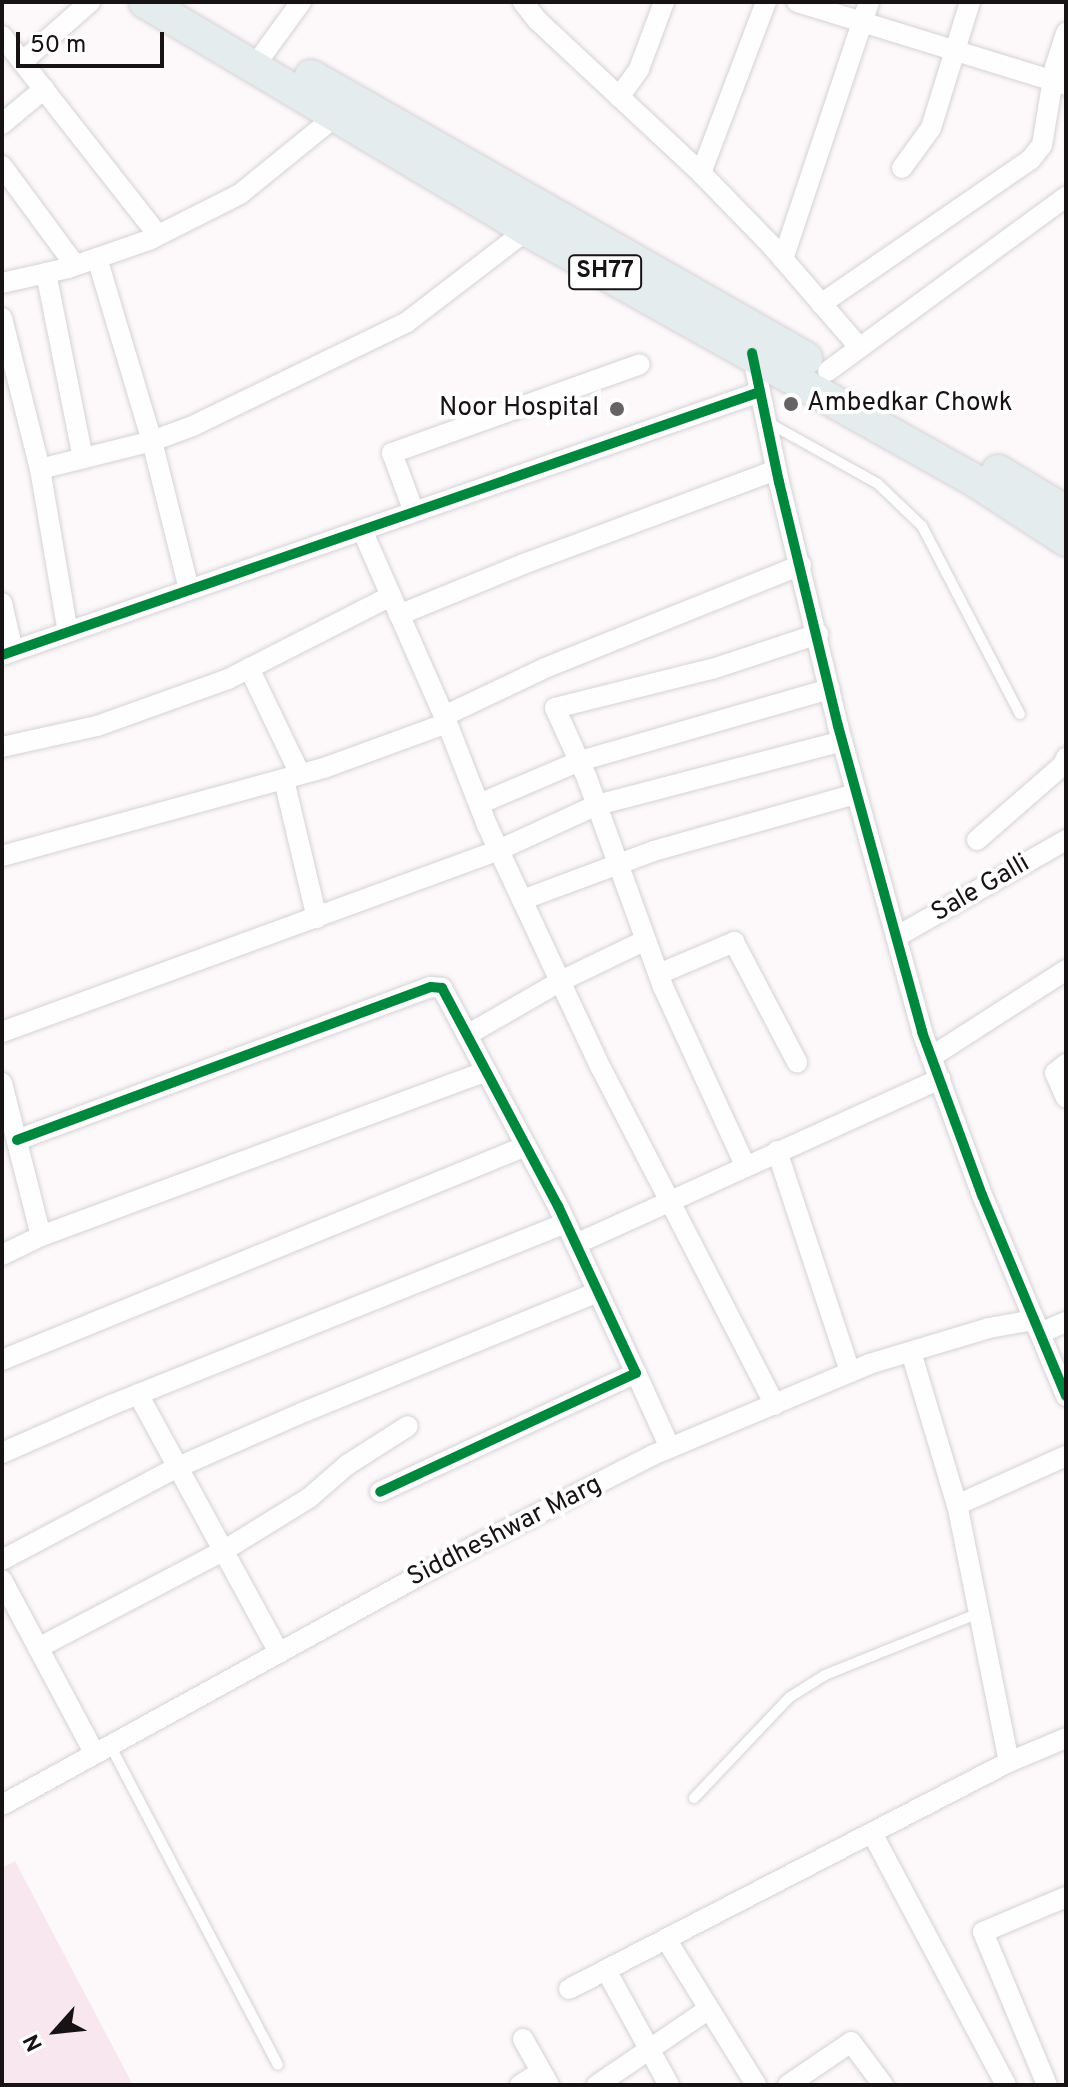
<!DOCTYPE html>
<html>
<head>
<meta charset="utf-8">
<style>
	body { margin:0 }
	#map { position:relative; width:1068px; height:2087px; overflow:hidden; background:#fdf9fb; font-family:Overpass,sans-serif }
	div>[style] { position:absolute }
	.green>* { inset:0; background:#f9e7ef }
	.roads { filter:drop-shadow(0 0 2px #d6d2d4) drop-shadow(0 0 2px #d6d2d4) }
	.service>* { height:10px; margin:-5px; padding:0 5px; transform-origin:5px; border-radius:5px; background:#fffefe }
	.minor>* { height:20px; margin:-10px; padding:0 10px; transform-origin:10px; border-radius:10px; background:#fffefe }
	.primary>* { height:32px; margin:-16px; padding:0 16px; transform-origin:16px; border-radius:16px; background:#e4ecee }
	.cycleway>* { height:10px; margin:-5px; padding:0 5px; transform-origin:5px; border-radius:5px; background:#00873e }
	.dots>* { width:22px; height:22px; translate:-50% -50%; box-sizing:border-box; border:4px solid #fff; border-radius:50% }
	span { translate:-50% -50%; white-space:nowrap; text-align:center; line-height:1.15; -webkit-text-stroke:8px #fff; paint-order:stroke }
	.shield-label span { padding:2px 6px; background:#fff; border:2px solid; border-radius:6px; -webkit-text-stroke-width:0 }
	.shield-label { font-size:24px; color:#171315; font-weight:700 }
	.poi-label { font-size:26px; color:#171315 }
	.left { translate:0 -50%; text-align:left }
	.right { translate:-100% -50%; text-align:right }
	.street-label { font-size:26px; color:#171315 }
	.frame { position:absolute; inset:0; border:4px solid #171315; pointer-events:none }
	.north { position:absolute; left:16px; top:1991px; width:80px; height:80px; -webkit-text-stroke:6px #fff; paint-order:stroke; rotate:243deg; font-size:22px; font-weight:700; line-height:32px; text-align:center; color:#171315 }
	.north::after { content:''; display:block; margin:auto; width:28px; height:36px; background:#171315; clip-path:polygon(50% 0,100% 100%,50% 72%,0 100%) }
	.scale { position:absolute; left:16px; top:32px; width:148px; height:36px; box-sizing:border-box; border:4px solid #171315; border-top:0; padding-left:10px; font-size:24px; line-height:28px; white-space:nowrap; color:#171315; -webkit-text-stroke:6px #fff; paint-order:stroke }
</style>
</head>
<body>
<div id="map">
	<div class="green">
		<div style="clip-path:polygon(15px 1861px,133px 2085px,2px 2085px,2px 1868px)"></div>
	</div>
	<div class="roads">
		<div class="service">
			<div style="left:769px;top:423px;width:125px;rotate:29.2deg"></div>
			<div style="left:878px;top:484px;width:61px;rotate:43.7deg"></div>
			<div style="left:922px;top:526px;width:212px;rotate:62.5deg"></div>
			<div style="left:110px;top:1745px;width:361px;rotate:62.3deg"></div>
			<div style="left:694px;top:1798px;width:139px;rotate:-46.5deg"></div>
			<div style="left:790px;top:1697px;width:41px;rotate:-32.2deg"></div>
			<div style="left:825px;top:1675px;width:166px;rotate:-21.9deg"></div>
		</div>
		<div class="minor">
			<div style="left:523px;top:2px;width:23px;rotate:52deg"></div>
			<div style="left:537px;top:20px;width:224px;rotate:43deg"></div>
			<div style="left:701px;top:173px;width:100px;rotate:45.8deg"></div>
			<div style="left:771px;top:245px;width:135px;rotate:49.2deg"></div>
			<div style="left:797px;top:2px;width:282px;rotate:17.1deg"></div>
			<div style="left:2px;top:36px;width:253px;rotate:51.9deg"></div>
			<div style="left:22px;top:62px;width:91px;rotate:-41.4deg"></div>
			<div style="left:253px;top:68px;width:82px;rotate:-54deg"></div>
			<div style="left:619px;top:97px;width:34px;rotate:-54deg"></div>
			<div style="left:639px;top:69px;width:72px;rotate:-69.5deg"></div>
			<div style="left:2px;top:124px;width:55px;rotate:-39.8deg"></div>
			<div style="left:2px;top:166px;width:123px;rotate:53.6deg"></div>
			<div style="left:902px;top:168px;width:49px;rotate:-54.1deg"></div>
			<div style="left:931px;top:128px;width:132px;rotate:-72.8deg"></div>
			<div style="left:701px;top:173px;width:183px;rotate:-69.2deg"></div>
			<div style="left:97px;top:258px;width:191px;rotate:73.3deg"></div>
			<div style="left:152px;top:441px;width:153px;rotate:76deg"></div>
			<div style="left:783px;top:259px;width:271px;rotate:-71.5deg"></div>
			<div style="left:46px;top:273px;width:189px;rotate:78.7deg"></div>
			<div style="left:2px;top:283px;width:68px;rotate:-12.8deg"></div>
			<div style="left:68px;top:268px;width:86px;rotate:-19.1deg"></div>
			<div style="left:149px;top:240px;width:102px;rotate:-26.8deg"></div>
			<div style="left:240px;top:194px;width:124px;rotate:-39.1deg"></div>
			<div style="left:821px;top:304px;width:255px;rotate:-34.6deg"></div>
			<div style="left:1031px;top:159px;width:18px;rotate:-52deg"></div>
			<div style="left:1042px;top:145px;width:79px;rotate:-80.5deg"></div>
			<div style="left:1055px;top:67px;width:36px;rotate:-72deg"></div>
			<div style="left:2px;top:318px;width:156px;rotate:75.9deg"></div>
			<div style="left:40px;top:469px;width:165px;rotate:80.3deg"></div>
			<div style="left:752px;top:353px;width:132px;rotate:78.2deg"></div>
			<div style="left:779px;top:482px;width:251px;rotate:76.4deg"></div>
			<div style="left:838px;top:726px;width:317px;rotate:74.6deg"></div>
			<div style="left:922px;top:1032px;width:174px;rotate:69.8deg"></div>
			<div style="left:982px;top:1195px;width:218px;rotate:67.3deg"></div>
			<div style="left:828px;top:371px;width:295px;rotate:-36.2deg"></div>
			<div style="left:40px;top:469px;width:115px;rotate:-14deg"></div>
			<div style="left:152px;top:441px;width:44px;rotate:-20.1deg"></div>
			<div style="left:193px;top:426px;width:238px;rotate:-25.9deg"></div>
			<div style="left:407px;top:322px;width:151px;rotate:-37.5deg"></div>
			<div style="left:414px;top:512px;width:63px;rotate:-110.4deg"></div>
			<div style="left:392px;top:453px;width:263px;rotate:-19.7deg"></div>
			<div style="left:362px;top:530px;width:211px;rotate:66.2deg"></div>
			<div style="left:447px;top:723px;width:110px;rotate:68.6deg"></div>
			<div style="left:487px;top:825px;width:268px;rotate:64.9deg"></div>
			<div style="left:601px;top:1068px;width:379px;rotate:62.7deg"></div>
			<div style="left:2px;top:603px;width:49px;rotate:77.1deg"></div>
			<div style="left:399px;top:615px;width:137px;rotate:-22.3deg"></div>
			<div style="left:526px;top:563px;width:267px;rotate:-20.4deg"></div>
			<div style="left:2px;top:655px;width:802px;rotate:-19.14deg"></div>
			<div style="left:249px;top:668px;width:118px;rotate:64.3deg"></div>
			<div style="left:444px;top:716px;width:112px;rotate:-25.4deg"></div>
			<div style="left:545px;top:668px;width:276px;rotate:-21.9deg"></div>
			<div style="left:2px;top:747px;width:97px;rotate:-12.5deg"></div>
			<div style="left:97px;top:726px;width:139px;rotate:-19.7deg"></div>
			<div style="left:228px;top:679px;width:183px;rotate:-27deg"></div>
			<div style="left:284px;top:780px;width:142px;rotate:76.6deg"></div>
			<div style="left:479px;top:804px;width:110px;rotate:-23.1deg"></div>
			<div style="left:580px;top:761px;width:260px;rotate:-16.1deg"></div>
			<div style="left:977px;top:840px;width:114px;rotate:-41.1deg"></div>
			<div style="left:1063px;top:765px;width:8px;rotate:-67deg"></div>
			<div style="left:2px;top:856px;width:334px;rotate:-15.3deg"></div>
			<div style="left:324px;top:768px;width:131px;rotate:-20.1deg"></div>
			<div style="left:522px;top:900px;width:141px;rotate:-20.4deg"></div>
			<div style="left:654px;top:851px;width:210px;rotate:-15.8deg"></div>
			<div style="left:896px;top:937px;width:196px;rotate:-29.7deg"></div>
			<div style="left:659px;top:974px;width:82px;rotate:-23.1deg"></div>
			<div style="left:734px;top:942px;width:136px;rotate:62.3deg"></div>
			<div style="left:2px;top:1032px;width:529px;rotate:-20.11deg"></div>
			<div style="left:499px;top:850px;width:108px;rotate:-24.7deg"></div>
			<div style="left:597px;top:805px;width:253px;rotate:-14.6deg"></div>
			<div style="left:467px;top:1035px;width:108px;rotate:-29.9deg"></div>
			<div style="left:561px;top:981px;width:94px;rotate:-25.8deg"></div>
			<div style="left:931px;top:1057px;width:161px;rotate:-32.8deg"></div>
			<div style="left:1066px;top:1064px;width:14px;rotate:141deg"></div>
			<div style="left:1055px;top:1073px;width:27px;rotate:66deg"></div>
			<div style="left:2px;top:1083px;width:158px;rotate:75.7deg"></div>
			<div style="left:17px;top:1140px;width:441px;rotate:-20.3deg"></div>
			<div style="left:431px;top:987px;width:11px;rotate:5deg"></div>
			<div style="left:442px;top:988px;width:247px;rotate:62deg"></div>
			<div style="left:558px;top:1206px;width:184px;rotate:65deg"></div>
			<div style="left:636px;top:1373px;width:282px;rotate:155.1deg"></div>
			<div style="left:777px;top:1151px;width:233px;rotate:71.7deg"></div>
			<div style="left:745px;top:1165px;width:196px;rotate:-114.7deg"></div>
			<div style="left:663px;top:987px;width:222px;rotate:-110deg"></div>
			<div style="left:587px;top:778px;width:77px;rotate:-114.6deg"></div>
			<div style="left:555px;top:708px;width:162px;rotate:-14deg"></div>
			<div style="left:712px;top:669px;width:112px;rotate:-18.3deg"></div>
			<div style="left:576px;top:1244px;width:400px;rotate:-24.4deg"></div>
			<div style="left:2px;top:1255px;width:43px;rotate:-26deg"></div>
			<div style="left:41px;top:1236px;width:475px;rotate:-20.3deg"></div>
			<div style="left:1040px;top:1333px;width:28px;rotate:-23deg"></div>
			<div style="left:911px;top:1352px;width:160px;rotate:73.3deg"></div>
			<div style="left:2px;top:1360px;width:566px;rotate:-22.21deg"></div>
			<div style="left:636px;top:1373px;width:82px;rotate:65.6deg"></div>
			<div style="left:138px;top:1394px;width:295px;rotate:61.4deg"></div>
			<div style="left:2px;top:1453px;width:119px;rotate:-23.8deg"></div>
			<div style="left:111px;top:1405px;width:490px;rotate:-21.8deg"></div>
			<div style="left:2px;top:1560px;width:199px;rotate:-27.9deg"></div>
			<div style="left:178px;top:1467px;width:137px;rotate:-23.6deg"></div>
			<div style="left:304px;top:1412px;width:318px;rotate:-22.2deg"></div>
			<div style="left:2px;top:1580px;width:197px;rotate:61.9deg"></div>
			<div style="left:38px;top:1648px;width:209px;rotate:-27.7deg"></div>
			<div style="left:223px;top:1551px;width:101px;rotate:-31.6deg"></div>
			<div style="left:309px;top:1498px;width:50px;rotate:-41deg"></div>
			<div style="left:347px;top:1465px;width:72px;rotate:-32.6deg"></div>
			<div style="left:1009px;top:1762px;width:262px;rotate:-101.4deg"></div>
			<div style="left:957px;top:1505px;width:120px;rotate:-24.2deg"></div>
			<div style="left:2px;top:1805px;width:517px;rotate:-28.8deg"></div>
			<div style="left:455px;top:1556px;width:222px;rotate:-27deg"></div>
			<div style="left:653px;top:1455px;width:234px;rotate:-22.8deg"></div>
			<div style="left:869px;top:1364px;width:125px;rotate:-16.7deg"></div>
			<div style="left:989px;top:1328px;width:46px;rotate:-10.1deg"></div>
			<div style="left:872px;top:1833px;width:285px;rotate:62deg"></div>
			<div style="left:666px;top:1939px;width:172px;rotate:58.3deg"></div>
			<div style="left:606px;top:1970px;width:131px;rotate:61.3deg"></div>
			<div style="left:569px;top:1989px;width:495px;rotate:-27.3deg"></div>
			<div style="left:1009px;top:1762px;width:62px;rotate:-22.8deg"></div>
			<div style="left:523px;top:2039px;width:53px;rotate:60.5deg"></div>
			<div style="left:520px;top:2085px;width:25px;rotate:-32deg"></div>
			<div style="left:597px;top:2085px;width:135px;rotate:-34.2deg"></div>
			<div style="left:788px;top:2085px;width:76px;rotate:-34.3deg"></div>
			<div style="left:851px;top:2042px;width:54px;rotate:53.3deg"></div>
			<div style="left:1047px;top:2085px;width:166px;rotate:-112.7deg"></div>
			<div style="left:983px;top:1932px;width:90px;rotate:-22.9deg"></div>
		</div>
		<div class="primary">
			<div style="left:145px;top:2px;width:445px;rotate:30.8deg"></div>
			<div style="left:527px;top:230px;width:512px;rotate:29.22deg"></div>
			<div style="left:974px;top:480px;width:110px;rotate:33.1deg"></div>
			<div style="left:311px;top:76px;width:570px;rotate:29.67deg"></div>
			<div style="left:998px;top:471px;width:79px;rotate:31.1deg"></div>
		</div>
	</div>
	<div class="cycleway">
		<div style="left:752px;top:353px;width:132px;rotate:78.2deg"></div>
		<div style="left:779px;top:482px;width:251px;rotate:76.4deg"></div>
		<div style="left:838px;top:726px;width:317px;rotate:74.6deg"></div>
		<div style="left:922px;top:1032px;width:174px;rotate:69.8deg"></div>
		<div style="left:982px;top:1195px;width:218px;rotate:67.3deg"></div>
		<div style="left:2px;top:655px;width:802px;rotate:-19.14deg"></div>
		<div style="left:17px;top:1140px;width:441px;rotate:-20.3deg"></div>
		<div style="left:431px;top:987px;width:11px;rotate:5deg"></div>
		<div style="left:442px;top:988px;width:247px;rotate:62deg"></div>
		<div style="left:558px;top:1206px;width:184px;rotate:65deg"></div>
		<div style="left:636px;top:1373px;width:282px;rotate:155.1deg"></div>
	</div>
	<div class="dots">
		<div style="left:791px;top:404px;background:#686466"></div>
		<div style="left:617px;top:409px;background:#686466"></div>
	</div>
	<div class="shield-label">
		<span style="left:605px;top:272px">SH77</span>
	</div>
	<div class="poi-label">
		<span class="left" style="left:807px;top:404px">Ambedkar Chowk</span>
		<span class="right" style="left:599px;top:409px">Noor Hospital</span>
	</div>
	<div class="street-label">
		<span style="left:981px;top:889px;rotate:-30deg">Sale Galli</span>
		<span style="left:505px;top:1532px;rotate:-27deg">Siddheshwar Marg</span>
	</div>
	<div class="frame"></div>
	<div class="north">N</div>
	<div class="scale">50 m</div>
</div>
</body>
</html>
